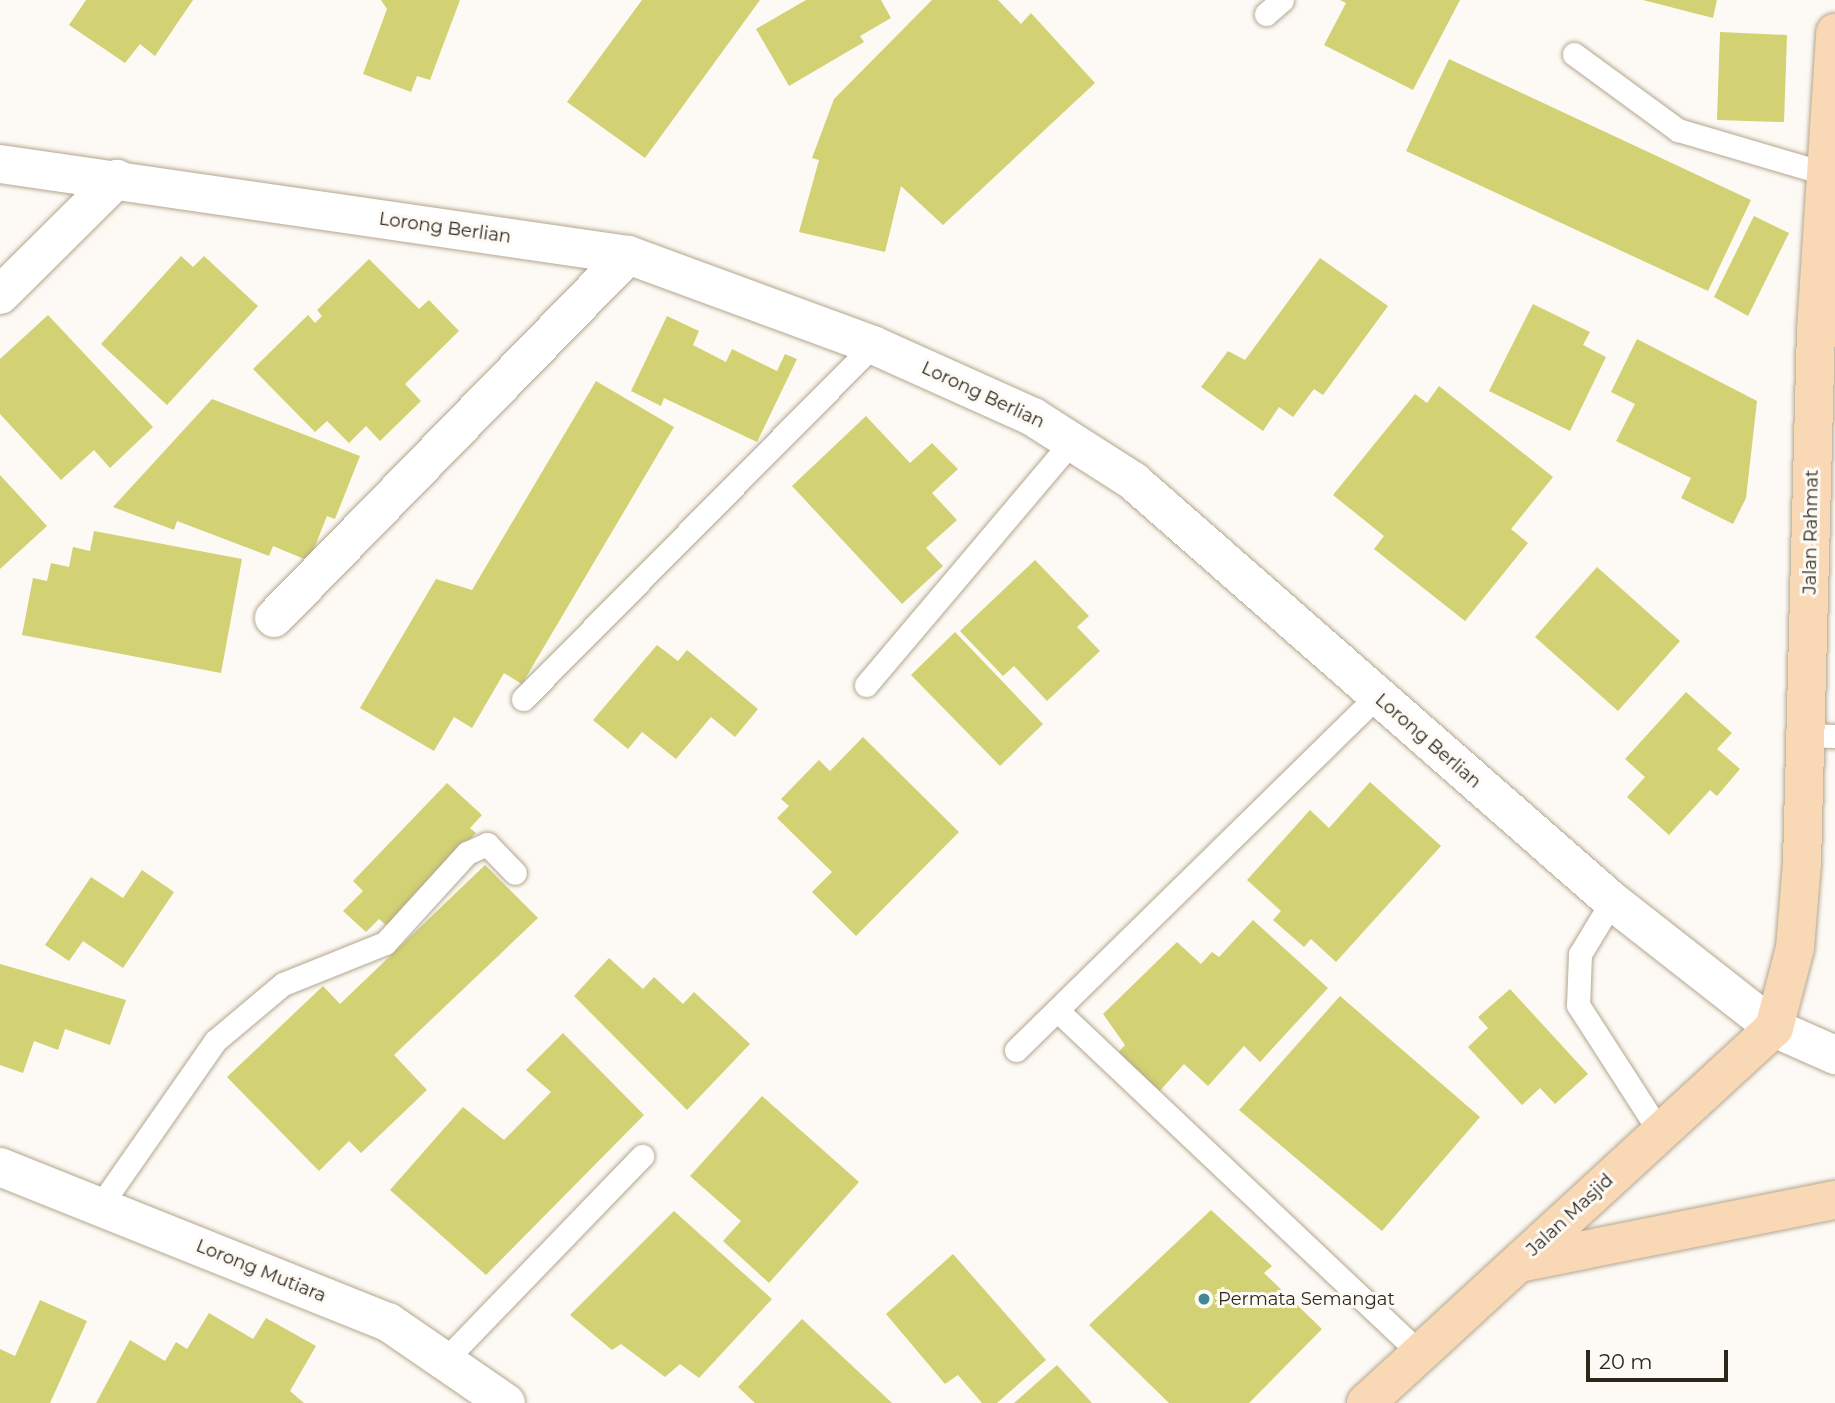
<!DOCTYPE html>
<html>
<head>
<meta charset="utf-8">
<style>
	body { margin:0 }
	#map { position:relative; width:1835px; height:1403px; overflow:hidden; background:#fdfaf5; font-family:Montserrat,sans-serif }
	div>[style] { position:absolute }
	.building>* { inset:0; background:#d2d173 }
	.roads { filter:drop-shadow(0 0 2px #b4a68e) drop-shadow(0 0 2px #b4a68e) }
	.service>* { height:23px; margin:-11.5px; padding:0 11.5px; transform-origin:11.5px; border-radius:11.5px; background:#fff }
	.minor>* { height:38px; margin:-19px; padding:0 19px; transform-origin:19px; border-radius:19px; background:#fff }
	.tertiary>* { height:38px; margin:-19px; padding:0 19px; transform-origin:19px; border-radius:19px; background:#fff }
	.secondary>* { height:38px; margin:-19px; padding:0 19px; transform-origin:19px; border-radius:19px; background:#f9d8b5 }
	.dots>* { width:19px; height:19px; translate:-50% -50%; box-sizing:border-box; border:4px solid #fdfaf5; border-radius:50% }
	span { translate:-50% -50%; white-space:nowrap; text-align:center; line-height:1.15; -webkit-text-stroke:6px #fdfaf5; paint-order:stroke }
	.street-label { font-size:18px; color:#2c271d }
	.poi-label { font-size:18px; color:#2c271d }
	.left { translate:0 -50%; text-align:left }
	.scale { position:absolute; left:1586px; top:1350px; width:142px; height:32px; box-sizing:border-box; border:4px solid #2c271d; border-top:0; padding-left:9px; font-size:21px; line-height:24px; white-space:nowrap; color:#2c271d; -webkit-text-stroke:5px #fdfaf5; paint-order:stroke }
</style>
</head>
<body>
<div id="map">
	<div class="building">
		<div style="clip-path:polygon(86px 0,193px 0,155px 56px,140px 44px,125px 63px,69px 25px)"></div>
		<div style="clip-path:polygon(381px 0,460px 0,430px 80px,417px 76px,411px 92px,363px 74px,387px 9px)"></div>
		<div style="clip-path:polygon(642px 0,760px 0,645px 158px,567px 102px)"></div>
		<div style="clip-path:polygon(806px 0,881px 0,891px 18px,860px 36px,864px 42px,789px 86px,756px 29px)"></div>
		<div style="clip-path:polygon(932px 0,998px 0,1021px 24px,1031px 13px,1095px 83px,943px 225px,901px 186px,885px 252px,799px 232px,819px 160px,812px 158px,834px 99px)"></div>
		<div style="clip-path:polygon(1340px 0,1460px 0,1413px 90px,1324px 45px,1346px 3px)"></div>
		<div style="clip-path:polygon(1643px 0,1717px 0,1713px 18px)"></div>
		<div style="clip-path:polygon(1720px 32px,1787px 35px,1784px 122px,1717px 120px)"></div>
		<div style="clip-path:polygon(1449px 59px,1751px 200px,1708px 291px,1406px 151px)"></div>
		<div style="clip-path:polygon(1754px 216px,1789px 233px,1748px 316px,1714px 297px)"></div>
		<div style="clip-path:polygon(181px 256px,193px 267px,204px 256px,258px 306px,167px 405px,101px 344px)"></div>
		<div style="clip-path:polygon(1320px 258px,1388px 306px,1323px 395px,1314px 389px,1293px 417px,1279px 407px,1263px 431px,1201px 387px,1228px 351px,1245px 360px)"></div>
		<div style="clip-path:polygon(369px 259px,419px 309px,429px 300px,459px 331px,405px 384px,421px 401px,380px 441px,366px 426px,349px 443px,327px 421px,315px 432px,253px 369px,308px 315px,315px 323px,322px 316px,317px 310px)"></div>
		<div style="clip-path:polygon(1533px 304px,1590px 332px,1583px 345px,1606px 357px,1570px 431px,1489px 391px)"></div>
		<div style="clip-path:polygon(48px 315px,153px 427px,110px 468px,94px 450px,61px 480px,0 414px,0 359px)"></div>
		<div style="clip-path:polygon(667px 316px,699px 331px,693px 345px,726px 362px,732px 349px,777px 371px,785px 354px,797px 359px,757px 442px,664px 398px,661px 406px,631px 391px)"></div>
		<div style="clip-path:polygon(1637px 339px,1757px 401px,1746px 498px,1733px 524px,1681px 498px,1691px 478px,1616px 441px,1635px 404px,1611px 392px)"></div>
		<div style="clip-path:polygon(596px 381px,674px 427px,522px 684px,504px 673px,472px 728px,454px 717px,434px 751px,360px 708px,436px 579px,472px 590px)"></div>
		<div style="clip-path:polygon(1439px 386px,1553px 477px,1511px 529px,1528px 543px,1465px 621px,1374px 549px,1384px 536px,1333px 495px,1415px 394px,1427px 403px)"></div>
		<div style="clip-path:polygon(212px 399px,360px 456px,335px 519px,327px 516px,309px 561px,273px 546px,269px 556px,177px 521px,174px 530px,113px 507px)"></div>
		<div style="clip-path:polygon(866px 416px,910px 463px,932px 443px,958px 469px,932px 493px,957px 520px,926px 548px,943px 566px,902px 604px,792px 486px)"></div>
		<div style="clip-path:polygon(0 475px,47px 526px,0 569px)"></div>
		<div style="clip-path:polygon(94px 531px,242px 559px,221px 673px,22px 635px,33px 578px,47px 581px,51px 563px,69px 567px,73px 547px,90px 551px)"></div>
		<div style="clip-path:polygon(1035px 560px,1089px 616px,1077px 627px,1100px 651px,1047px 701px,1014px 666px,1003px 676px,960px 631px)"></div>
		<div style="clip-path:polygon(1597px 567px,1680px 641px,1618px 711px,1535px 637px)"></div>
		<div style="clip-path:polygon(955px 632px,1043px 724px,1000px 766px,911px 675px)"></div>
		<div style="clip-path:polygon(657px 645px,678px 661px,687px 650px,758px 709px,735px 737px,711px 717px,676px 759px,642px 732px,628px 749px,593px 720px)"></div>
		<div style="clip-path:polygon(1686px 692px,1732px 733px,1717px 749px,1740px 769px,1717px 796px,1710px 790px,1669px 835px,1627px 797px,1645px 777px,1625px 759px)"></div>
		<div style="clip-path:polygon(863px 737px,959px 832px,856px 936px,812px 892px,832px 872px,777px 818px,789px 806px,781px 799px,819px 760px,830px 771px)"></div>
		<div style="clip-path:polygon(1370px 782px,1441px 846px,1336px 962px,1311px 939px,1304px 947px,1273px 920px,1281px 911px,1247px 880px,1310px 810px,1329px 828px)"></div>
		<div style="clip-path:polygon(447px 783px,482px 815px,470px 828px,476px 833px,387px 926px,379px 919px,366px 932px,343px 911px,363px 891px,353px 881px)"></div>
		<div style="clip-path:polygon(485px 865px,538px 918px,394px 1055px,427px 1090px,361px 1153px,349px 1141px,319px 1171px,227px 1077px,323px 986px,340px 1004px)"></div>
		<div style="clip-path:polygon(142px 870px,174px 892px,123px 968px,83px 941px,69px 961px,45px 945px,91px 877px,123px 898px)"></div>
		<div style="clip-path:polygon(1253px 920px,1328px 988px,1260px 1062px,1244px 1046px,1208px 1086px,1184px 1064px,1157px 1094px,1115px 1056px,1125px 1045px,1103px 1014px,1177px 942px,1201px 964px,1212px 952px,1219px 957px)"></div>
		<div style="clip-path:polygon(609px 958px,643px 989px,654px 977px,683px 1004px,694px 992px,750px 1044px,687px 1110px,574px 996px)"></div>
		<div style="clip-path:polygon(0 964px,126px 1000px,110px 1045px,65px 1029px,58px 1050px,34px 1041px,23px 1073px,0 1065px)"></div>
		<div style="clip-path:polygon(1510px 989px,1588px 1074px,1555px 1104px,1540px 1088px,1522px 1105px,1468px 1047px,1488px 1028px,1478px 1017px)"></div>
		<div style="clip-path:polygon(1340px 996px,1480px 1117px,1382px 1231px,1239px 1110px)"></div>
		<div style="clip-path:polygon(563px 1033px,644px 1115px,486px 1275px,390px 1190px,463px 1107px,504px 1140px,551px 1092px,526px 1070px)"></div>
		<div style="clip-path:polygon(762px 1096px,859px 1182px,769px 1283px,723px 1241px,741px 1221px,690px 1176px)"></div>
		<div style="clip-path:polygon(1211px 1210px,1272px 1266px,1264px 1273px,1322px 1329px,1249px 1403px,1169px 1403px,1089px 1325px)"></div>
		<div style="clip-path:polygon(674px 1211px,772px 1299px,699px 1378px,680px 1364px,665px 1377px,621px 1344px,612px 1350px,570px 1315px)"></div>
		<div style="clip-path:polygon(953px 1254px,1046px 1360px,997px 1403px,982px 1403px,958px 1375px,945px 1384px,886px 1314px)"></div>
		<div style="clip-path:polygon(40px 1300px,87px 1321px,50px 1403px,0 1403px,0 1349px,15px 1356px)"></div>
		<div style="clip-path:polygon(209px 1313px,253px 1339px,266px 1318px,316px 1346px,290px 1391px,304px 1403px,96px 1403px,130px 1340px,165px 1361px,176px 1342px,187px 1349px)"></div>
		<div style="clip-path:polygon(802px 1319px,892px 1403px,755px 1403px,738px 1387px)"></div>
		<div style="clip-path:polygon(1057px 1365px,1092px 1403px,1014px 1403px)"></div>
	</div>
	<div class="roads">
		<div class="service">
			<div style="left:1266px;top:14px;width:21px;rotate:-41deg"></div>
			<div style="left:1574px;top:54px;width:129px;rotate:36.2deg"></div>
			<div style="left:1678px;top:130px;width:152px;rotate:16.4deg"></div>
			<div style="left:866px;top:685px;width:322px;rotate:-49.8deg"></div>
			<div style="left:523px;top:699px;width:498px;rotate:-45.3deg"></div>
			<div style="left:1806px;top:735px;width:29px;rotate:2deg"></div>
			<div style="left:1612px;top:901px;width:62px;rotate:121.1deg"></div>
			<div style="left:1580px;top:954px;width:51px;rotate:92.2deg"></div>
			<div style="left:1578px;top:1005px;width:151px;rotate:57.2deg"></div>
			<div style="left:1057px;top:1010px;width:499px;rotate:43.4deg"></div>
			<div style="left:1016px;top:1050px;width:506px;rotate:-44.44deg"></div>
			<div style="left:100px;top:1206px;width:201px;rotate:-55.1deg"></div>
			<div style="left:215px;top:1041px;width:89px;rotate:-40deg"></div>
			<div style="left:283px;top:984px;width:110px;rotate:-21.9deg"></div>
			<div style="left:385px;top:943px;width:122px;rotate:-47.7deg"></div>
			<div style="left:467px;top:853px;width:22px;rotate:-24deg"></div>
			<div style="left:487px;top:844px;width:40px;rotate:46deg"></div>
			<div style="left:447px;top:1358px;width:281px;rotate:-46deg"></div>
		</div>
		<div class="minor">
			<div style="left:0;top:164px;width:635px;rotate:8.25deg"></div>
			<div style="left:628px;top:255px;width:261px;rotate:20.2deg"></div>
			<div style="left:873px;top:345px;width:175px;rotate:24.2deg"></div>
			<div style="left:1033px;top:417px;width:119px;rotate:32.6deg"></div>
			<div style="left:1133px;top:481px;width:637px;rotate:41.25deg"></div>
			<div style="left:1612px;top:901px;width:206px;rotate:38.1deg"></div>
			<div style="left:0;top:295px;width:165px;rotate:-44.8deg"></div>
			<div style="left:274px;top:618px;width:507px;rotate:-45.72deg"></div>
			<div style="left:0;top:1167px;width:418px;rotate:21.8deg"></div>
			<div style="left:388px;top:1322px;width:143px;rotate:34.5deg"></div>
		</div>
		<div class="tertiary">
			<div style="left:1774px;top:1028px;width:67px;rotate:23.9deg"></div>
		</div>
		<div class="secondary">
			<div style="left:1519px;top:1263px;width:322px;rotate:-11.3deg"></div>
			<div style="left:1366px;top:1403px;width:554px;rotate:-42.59deg"></div>
			<div style="left:1774px;top:1028px;width:83px;rotate:-75.3deg"></div>
			<div style="left:1795px;top:948px;width:85px;rotate:-85.3deg"></div>
			<div style="left:1802px;top:863px;width:533px;rotate:-88.5deg"></div>
			<div style="left:1816px;top:330px;width:298px;rotate:-86.3deg"></div>
		</div>
	</div>
	<div class="dots">
		<div style="left:1204px;top:1299px;background:#428794"></div>
	</div>
	<div class="street-label">
		<span style="left:445px;top:228px;rotate:8deg">Lorong Berlian</span>
		<span style="left:983px;top:395px;rotate:25deg">Lorong Berlian</span>
		<span style="left:1811px;top:532px;rotate:-89deg">Jalan Rahmat</span>
		<span style="left:1428px;top:741px;rotate:41deg">Lorong Berlian</span>
		<span style="left:1570px;top:1215px;rotate:-43deg">Jalan Masjid</span>
		<span style="left:261px;top:1271px;rotate:22deg">Lorong Mutiara</span>
	</div>
	<div class="poi-label">
		<span class="left" style="left:1218px;top:1299px">Permata Semangat</span>
	</div>
	<div class="scale">20 m</div>
</div>
</body>
</html>
